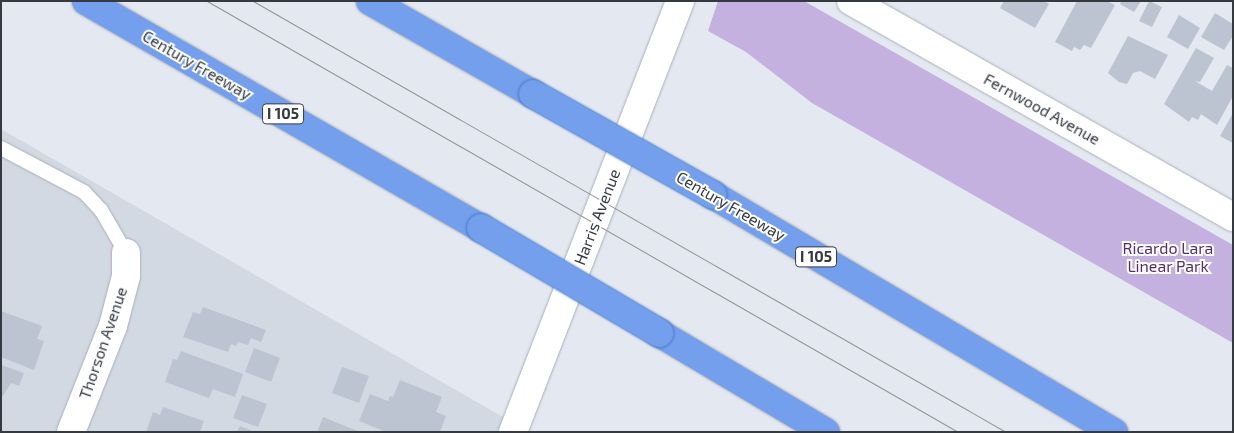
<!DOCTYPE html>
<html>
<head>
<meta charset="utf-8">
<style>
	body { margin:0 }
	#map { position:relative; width:1234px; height:433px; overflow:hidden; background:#e4e8f0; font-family:"Exo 2",sans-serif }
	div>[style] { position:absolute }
	.residential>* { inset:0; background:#d3d9e3 }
	.green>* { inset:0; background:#c5b1e0 }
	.building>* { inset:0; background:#bbc4d0 }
	.roads { filter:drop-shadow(0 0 1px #a8afba) drop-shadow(0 0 1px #a8afba) }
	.service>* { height:14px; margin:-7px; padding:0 7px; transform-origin:7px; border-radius:7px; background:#fff }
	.minor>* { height:28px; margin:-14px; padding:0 14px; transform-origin:14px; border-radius:14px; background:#fff }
	.tertiary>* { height:28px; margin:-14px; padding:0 14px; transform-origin:14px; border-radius:14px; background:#fff }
	.motorway>* { height:28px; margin:-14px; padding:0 14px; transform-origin:14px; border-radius:14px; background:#739fed }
	.tram>* { height:1px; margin:-0.5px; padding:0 0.5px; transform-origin:0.5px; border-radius:0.5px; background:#939393 }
	.bridges { filter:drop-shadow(0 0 1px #4479ca) drop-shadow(0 0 1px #4479ca) }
	.motorway-bridge>* { height:28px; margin:-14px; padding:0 14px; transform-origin:14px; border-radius:14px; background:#739fed }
	span { translate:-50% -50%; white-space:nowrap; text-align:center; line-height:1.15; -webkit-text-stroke:4px #fff; paint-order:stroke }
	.shield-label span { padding:1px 4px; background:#fff; border:1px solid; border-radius:4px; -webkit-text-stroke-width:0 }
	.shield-label { font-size:15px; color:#353a41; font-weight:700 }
	.street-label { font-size:16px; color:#353a41 }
	.park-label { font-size:16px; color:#53306c }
	.frame { position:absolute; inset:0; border:2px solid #353a41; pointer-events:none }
</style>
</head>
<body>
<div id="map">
	<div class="residential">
		<div style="clip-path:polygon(1px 129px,529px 432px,1px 432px)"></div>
	</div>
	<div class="green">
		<div style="clip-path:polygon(718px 1px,804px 1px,1233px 245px,1233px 343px,812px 103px,746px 52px,708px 31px)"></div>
	</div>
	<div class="building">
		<div style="clip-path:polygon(1004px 1px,1044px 1px,1049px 4px,1035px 28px,1000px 8px)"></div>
		<div style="clip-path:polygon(1077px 1px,1107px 1px,1115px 5px,1091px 48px,1084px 45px,1080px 50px,1074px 47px,1072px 51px,1055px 42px)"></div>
		<div style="clip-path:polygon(1122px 1px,1141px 1px,1134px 12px,1120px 4px)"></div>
		<div style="clip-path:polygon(1149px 1px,1162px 7px,1152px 27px,1139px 21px)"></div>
		<div style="clip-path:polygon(1215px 13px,1233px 24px,1233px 36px,1224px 50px,1201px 37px)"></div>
		<div style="clip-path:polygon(1179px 15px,1200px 28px,1188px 49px,1167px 37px)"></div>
		<div style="clip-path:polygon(1128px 36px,1168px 55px,1155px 79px,1140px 71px,1133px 73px,1127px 84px,1119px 82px,1108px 73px)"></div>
		<div style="clip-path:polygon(1196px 48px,1214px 58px,1200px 82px,1195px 81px,1212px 91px,1227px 65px,1233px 68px,1233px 96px,1217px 125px,1201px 114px,1198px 120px,1192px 117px,1189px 122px,1164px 104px)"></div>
		<div style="clip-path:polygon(1233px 113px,1233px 143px,1220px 136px)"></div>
		<div style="clip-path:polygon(203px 307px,266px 330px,261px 342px,251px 338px,248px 345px,238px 342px,236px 346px,231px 344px,228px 352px,183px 337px,193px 312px,200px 314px)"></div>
		<div style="clip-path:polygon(1px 311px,42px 326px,37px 339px,44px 341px,34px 370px,1px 357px)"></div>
		<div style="clip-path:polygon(254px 348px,280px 358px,271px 382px,245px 372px)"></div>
		<div style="clip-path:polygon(181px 351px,243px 374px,235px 397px,213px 389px,209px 398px,165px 382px,173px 359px,177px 360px)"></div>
		<div style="clip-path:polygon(1px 365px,24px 373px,19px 386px,11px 383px,1px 399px)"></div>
		<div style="clip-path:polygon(342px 367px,369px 376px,359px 403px,332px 393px)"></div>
		<div style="clip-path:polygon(400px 380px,442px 397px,436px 412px,446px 416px,440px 432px,386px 432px,359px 421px,370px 394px,388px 401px,390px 396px,393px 397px)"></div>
		<div style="clip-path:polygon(242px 395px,267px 404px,258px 427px,233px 418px)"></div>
		<div style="clip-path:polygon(163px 407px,204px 421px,200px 432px,146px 432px,153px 412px,160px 415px)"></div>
		<div style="clip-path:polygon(323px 417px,360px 432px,317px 432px)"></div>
		<div style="clip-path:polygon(240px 426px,255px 432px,237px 432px)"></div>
	</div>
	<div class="roads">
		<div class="service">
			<div style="left:1px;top:148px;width:94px;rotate:27.9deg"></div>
			<div style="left:84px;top:192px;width:25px;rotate:47deg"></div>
			<div style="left:101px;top:210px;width:50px;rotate:59.8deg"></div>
		</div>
		<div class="minor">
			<div style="left:71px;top:432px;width:114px;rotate:-68.4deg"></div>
			<div style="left:113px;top:326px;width:52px;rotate:-75.4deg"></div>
			<div style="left:126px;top:276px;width:23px;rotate:-90deg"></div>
		</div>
		<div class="tertiary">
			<div style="left:851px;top:1px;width:439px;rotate:29.5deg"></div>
			<div style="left:513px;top:432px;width:462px;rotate:-68.8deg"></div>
		</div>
		<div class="motorway">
			<div style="left:86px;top:1px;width:456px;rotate:29.9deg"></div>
			<div style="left:370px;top:1px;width:188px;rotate:29.7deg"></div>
			<div style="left:713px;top:195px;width:466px;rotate:30.6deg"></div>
			<div style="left:659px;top:333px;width:194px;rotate:30.7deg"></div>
		</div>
	</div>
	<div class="tram">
		<div style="left:207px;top:1px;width:866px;rotate:29.85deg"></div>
		<div style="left:253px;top:1px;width:868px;rotate:29.79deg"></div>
	</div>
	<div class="bridges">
		<div class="motorway-bridge">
			<div style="left:533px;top:94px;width:206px;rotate:29.3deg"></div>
			<div style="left:481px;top:228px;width:207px;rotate:30.5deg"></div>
		</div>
	</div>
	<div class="shield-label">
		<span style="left:283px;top:114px">I 105</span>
		<span style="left:816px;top:257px">I 105</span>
	</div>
	<div class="street-label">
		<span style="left:197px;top:65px;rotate:30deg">Century Freeway</span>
		<span style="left:1042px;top:109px;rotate:29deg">Fernwood Avenue</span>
		<span style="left:731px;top:206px;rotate:30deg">Century Freeway</span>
		<span style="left:597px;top:217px;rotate:-69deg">Harris Avenue</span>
		<span style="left:103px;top:343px;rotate:-71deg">Thorson Avenue</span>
	</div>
	<div class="park-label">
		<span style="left:1168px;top:257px">Ricardo Lara<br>Linear Park</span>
	</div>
	<div class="frame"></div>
</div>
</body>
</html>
